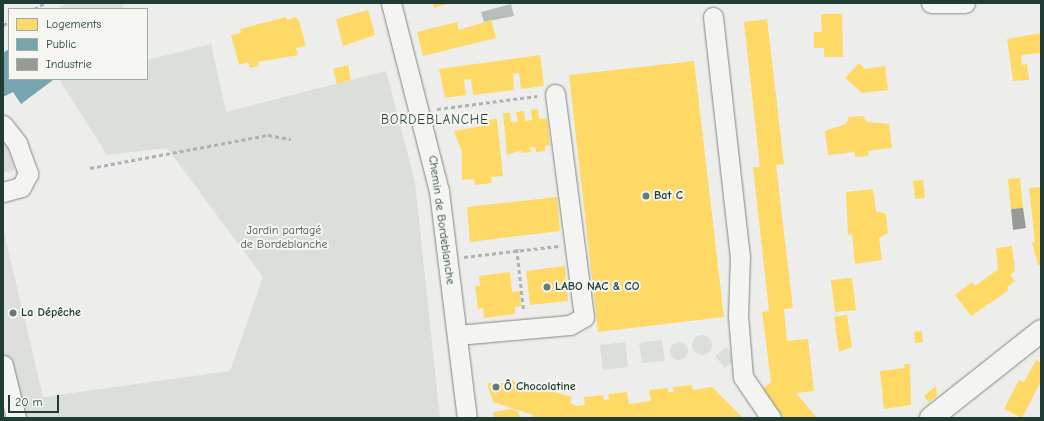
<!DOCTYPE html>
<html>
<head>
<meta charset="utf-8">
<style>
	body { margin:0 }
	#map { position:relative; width:1044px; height:421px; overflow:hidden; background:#edeeeb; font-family:"Comic Neue",sans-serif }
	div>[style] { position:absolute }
	.built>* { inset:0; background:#dcdfdb }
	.green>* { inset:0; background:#dadfda }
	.round { border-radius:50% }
	.water>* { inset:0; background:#b6beb9 }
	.homes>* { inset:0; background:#ffd966 }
	.public>* { inset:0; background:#76a5af }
	.industry>* { inset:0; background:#999 }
	.path>* { height:2.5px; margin-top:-1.25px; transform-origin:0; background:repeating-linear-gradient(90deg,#afb2b0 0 4px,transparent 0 7px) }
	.roads { filter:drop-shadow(0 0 1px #818784) drop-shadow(0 0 1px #818784) }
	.minor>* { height:19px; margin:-9.5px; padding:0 9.5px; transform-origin:9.5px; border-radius:9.5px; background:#f4f4f2 }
	.major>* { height:22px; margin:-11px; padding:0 11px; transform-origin:11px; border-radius:11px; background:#f4f4f2 }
	.dots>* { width:11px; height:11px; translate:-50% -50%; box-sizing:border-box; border:2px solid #f6f6f2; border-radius:50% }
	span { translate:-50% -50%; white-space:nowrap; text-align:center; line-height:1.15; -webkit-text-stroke:4px #f6f6f2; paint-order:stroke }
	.poi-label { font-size:12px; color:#1f3d34; font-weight:700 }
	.left { translate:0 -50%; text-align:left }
	.street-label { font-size:12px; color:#1f3d34 }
	.park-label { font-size:12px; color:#415b52 }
	.neighbourhood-label { font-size:13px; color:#1f3d34; letter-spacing:1px }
	.frame { position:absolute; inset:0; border:4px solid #1f3d34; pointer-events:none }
	.legend { position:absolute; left:8px; top:8px; width:140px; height:72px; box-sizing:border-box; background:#f6f6f2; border:1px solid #a0aca6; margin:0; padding:5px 7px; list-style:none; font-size:12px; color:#1f3d34 }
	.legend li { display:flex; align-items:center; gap:8px; height:20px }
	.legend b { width:20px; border:1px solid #a0aca6 }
	.scale { position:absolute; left:8px; top:395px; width:51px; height:18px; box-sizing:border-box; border:2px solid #1f3d34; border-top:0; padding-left:5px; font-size:12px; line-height:14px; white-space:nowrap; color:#1f3d34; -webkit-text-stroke:3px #f6f6f2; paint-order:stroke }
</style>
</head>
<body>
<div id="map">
	<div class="built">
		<div style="clip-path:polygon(3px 228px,48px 418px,3px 418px)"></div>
	</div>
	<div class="green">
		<div style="clip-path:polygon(68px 3px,122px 3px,124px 9px,56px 9px)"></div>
		<div style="clip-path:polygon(211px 44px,226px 112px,386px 71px,415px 182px,440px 418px,48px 418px,43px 397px,230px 371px,263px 277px,167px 148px,107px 155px,59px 79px,147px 79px,147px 60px)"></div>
		<div style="clip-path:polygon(3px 135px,15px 170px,3px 173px)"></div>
		<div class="round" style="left:692px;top:335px;width:20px;height:20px"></div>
		<div style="clip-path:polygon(662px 340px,665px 361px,642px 363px,639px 343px)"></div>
		<div class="round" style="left:670px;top:342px;width:18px;height:18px"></div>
		<div style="clip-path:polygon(625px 342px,628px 367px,603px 370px,600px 345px)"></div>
		<div style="clip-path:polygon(726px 347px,736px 359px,725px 368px,715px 356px)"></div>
	</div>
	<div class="water">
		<div style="clip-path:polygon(511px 4px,514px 16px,484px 22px,481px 12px)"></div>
	</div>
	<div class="homes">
		<div style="clip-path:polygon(433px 3px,449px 3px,434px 8px)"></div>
		<div style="clip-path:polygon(368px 10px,375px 35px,343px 46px,336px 19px)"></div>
		<div style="clip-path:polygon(821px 14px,842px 14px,843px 57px,824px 57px,824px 48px,814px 48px,814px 32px,822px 32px)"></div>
		<div style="clip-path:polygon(286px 17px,287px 20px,296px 17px,299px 21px,306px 46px,296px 48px,298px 55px,258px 62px,259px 66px,250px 68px,248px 62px,239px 65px,231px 35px,241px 33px,240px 29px)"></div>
		<div style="clip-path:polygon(767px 19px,784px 164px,776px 165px,793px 308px,784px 309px,787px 341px,808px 339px,814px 391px,796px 393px,817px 418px,784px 418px,761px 390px,771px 382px,762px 312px,769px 311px,753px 167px,760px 167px,744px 22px)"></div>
		<div style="clip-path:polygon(491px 20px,496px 38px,423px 56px,417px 32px,457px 22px,459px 30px)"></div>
		<div style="clip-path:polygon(1041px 33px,1041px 53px,1021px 55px,1022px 65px,1027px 64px,1029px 80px,1013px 81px,1007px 39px)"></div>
		<div style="clip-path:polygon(540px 55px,544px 86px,521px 89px,519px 73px,513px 74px,514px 90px,473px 95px,471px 79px,464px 80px,466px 95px,445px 98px,439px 69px)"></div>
		<div style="clip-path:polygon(694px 61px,724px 317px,598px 332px,569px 75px)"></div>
		<div style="clip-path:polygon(859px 63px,865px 69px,885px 66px,888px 90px,862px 93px,845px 78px)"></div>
		<div style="clip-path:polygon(348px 65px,351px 80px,337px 84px,333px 69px)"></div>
		<div style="clip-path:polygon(538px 109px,539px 119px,547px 118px,550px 145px,545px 146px,545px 151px,536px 152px,535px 147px,530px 147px,531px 152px,521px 153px,521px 150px,507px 155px,503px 113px,510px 113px,511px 122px,518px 122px,516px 112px,524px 111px,525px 121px,532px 120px,531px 110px)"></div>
		<div style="clip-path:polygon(863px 116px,867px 122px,889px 124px,892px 148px,868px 151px,869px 156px,855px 157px,855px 152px,828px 155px,825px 131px,846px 124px,849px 117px)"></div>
		<div style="clip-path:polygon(497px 119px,503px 176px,491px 177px,492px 183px,475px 185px,474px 179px,462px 180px,462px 152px,454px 131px,487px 125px,486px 120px)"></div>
		<div style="clip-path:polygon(1020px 178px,1023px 208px,1011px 209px,1008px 179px)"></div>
		<div style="clip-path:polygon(923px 180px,925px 198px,915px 199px,913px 181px)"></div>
		<div style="clip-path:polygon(1041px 187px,1041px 265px,1038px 265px,1032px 243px,1035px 242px,1029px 188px)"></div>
		<div style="clip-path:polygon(873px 189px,876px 211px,886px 214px,888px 233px,879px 238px,882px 260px,855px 264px,852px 234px,848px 235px,846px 192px)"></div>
		<div style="clip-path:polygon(557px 197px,560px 231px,470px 242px,467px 207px)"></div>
		<div style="clip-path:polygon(1012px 246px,1015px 271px,1010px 275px,1015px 281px,1007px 287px,1009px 290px,971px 316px,955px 295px,972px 282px,975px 286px,998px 269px,996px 248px)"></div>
		<div style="clip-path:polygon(565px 266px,568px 301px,530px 305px,526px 271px)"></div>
		<div style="clip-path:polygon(510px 272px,512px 292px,520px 291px,521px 306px,515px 307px,515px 314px,484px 318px,483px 308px,478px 309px,475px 286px,480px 286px,479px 276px)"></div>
		<div style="clip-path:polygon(852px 278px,856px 310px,835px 312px,831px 280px)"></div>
		<div style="clip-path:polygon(847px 315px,852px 347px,839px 352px,834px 317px)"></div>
		<div style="clip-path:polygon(922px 331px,923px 342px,915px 343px,914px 332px)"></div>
		<div style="clip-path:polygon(1036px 360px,1041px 362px,1041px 381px,1022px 418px,1004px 409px,1019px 380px,1024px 382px)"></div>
		<div style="clip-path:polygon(904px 364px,910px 364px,911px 405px,884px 409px,880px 371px,905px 368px)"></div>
		<div style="clip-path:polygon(505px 379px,572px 397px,570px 403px,577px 406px,585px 405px,584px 397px,603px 395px,604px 400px,609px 399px,608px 394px,627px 392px,629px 404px,651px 401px,649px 390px,668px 388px,668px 392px,674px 392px,673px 387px,692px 385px,693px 390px,712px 387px,742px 417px,532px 418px,533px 415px,493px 402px,487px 383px,504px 383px)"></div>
		<div style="clip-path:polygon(936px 386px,937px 396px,929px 402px,924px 396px)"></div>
		<div style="clip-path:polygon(511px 409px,518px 411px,520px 418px,494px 418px,493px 412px)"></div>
	</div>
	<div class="public">
		<div style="clip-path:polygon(9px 49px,9px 79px,53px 80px,21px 104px,13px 92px,3px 97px,3px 53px)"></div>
	</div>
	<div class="industry">
		<div style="clip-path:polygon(1023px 208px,1026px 228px,1013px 230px,1011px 209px)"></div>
	</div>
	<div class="path">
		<div style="left:34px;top:9px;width:13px;rotate:-29deg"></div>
		<div style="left:3px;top:25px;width:7px;rotate:-27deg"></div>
		<div style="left:437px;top:109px;width:101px;rotate:-7.4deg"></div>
		<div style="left:90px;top:168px;width:181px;rotate:-10.5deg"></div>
		<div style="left:268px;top:135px;width:23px;rotate:10deg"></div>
		<div style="left:517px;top:249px;width:63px;rotate:83.7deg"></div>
		<div style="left:464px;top:257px;width:95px;rotate:-6.7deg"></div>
	</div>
	<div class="roads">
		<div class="minor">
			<div style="left:391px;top:3px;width:194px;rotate:75.7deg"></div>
			<div style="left:439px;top:191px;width:229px;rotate:83deg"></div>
			<div style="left:931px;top:3px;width:34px"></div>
			<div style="left:713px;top:17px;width:241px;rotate:83.6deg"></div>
			<div style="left:740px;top:256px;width:59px;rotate:91.9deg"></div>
			<div style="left:738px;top:315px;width:62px;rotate:85.4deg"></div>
			<div style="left:743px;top:377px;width:50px;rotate:55.7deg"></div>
			<div style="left:3px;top:125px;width:23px;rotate:52deg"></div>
			<div style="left:17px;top:143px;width:33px;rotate:70deg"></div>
			<div style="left:28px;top:174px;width:15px;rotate:118deg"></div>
			<div style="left:21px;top:187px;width:19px;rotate:164deg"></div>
			<div style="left:457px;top:335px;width:113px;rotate:-5.1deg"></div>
			<div style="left:570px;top:325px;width:16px;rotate:-30deg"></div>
			<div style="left:584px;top:317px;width:225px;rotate:-97.4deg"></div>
			<div style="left:3px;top:365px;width:55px;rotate:76.2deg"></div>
		</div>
		<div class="major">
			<div style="left:931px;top:418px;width:140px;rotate:-38.3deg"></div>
		</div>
	</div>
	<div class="dots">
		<div style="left:646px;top:196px;background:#677b74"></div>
		<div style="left:547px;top:287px;background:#677b74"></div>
		<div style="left:13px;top:313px;background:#677b74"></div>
		<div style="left:496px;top:387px;background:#677b74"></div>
	</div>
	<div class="poi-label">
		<span class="left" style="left:654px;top:196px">Bat C</span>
		<span class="left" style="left:555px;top:287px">LABO NAC &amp; CO</span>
		<span class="left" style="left:21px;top:313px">La Dépêche</span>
		<span class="left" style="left:504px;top:387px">Ô Chocolatine</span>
	</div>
	<div class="street-label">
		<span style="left:441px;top:220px;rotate:82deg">Chemin de Bordeblanche</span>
	</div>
	<div class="park-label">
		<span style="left:284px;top:238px">Jardin partagé<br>de Bordeblanche</span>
	</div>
	<div class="neighbourhood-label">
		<span style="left:435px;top:120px">BORDEBLANCHE</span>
	</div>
	<div class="frame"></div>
	<ul class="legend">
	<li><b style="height:11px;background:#ffd966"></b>Logements</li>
	<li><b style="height:11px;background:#76a5af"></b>Public</li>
	<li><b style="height:11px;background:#999"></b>Industrie</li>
	</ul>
	<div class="scale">20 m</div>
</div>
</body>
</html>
